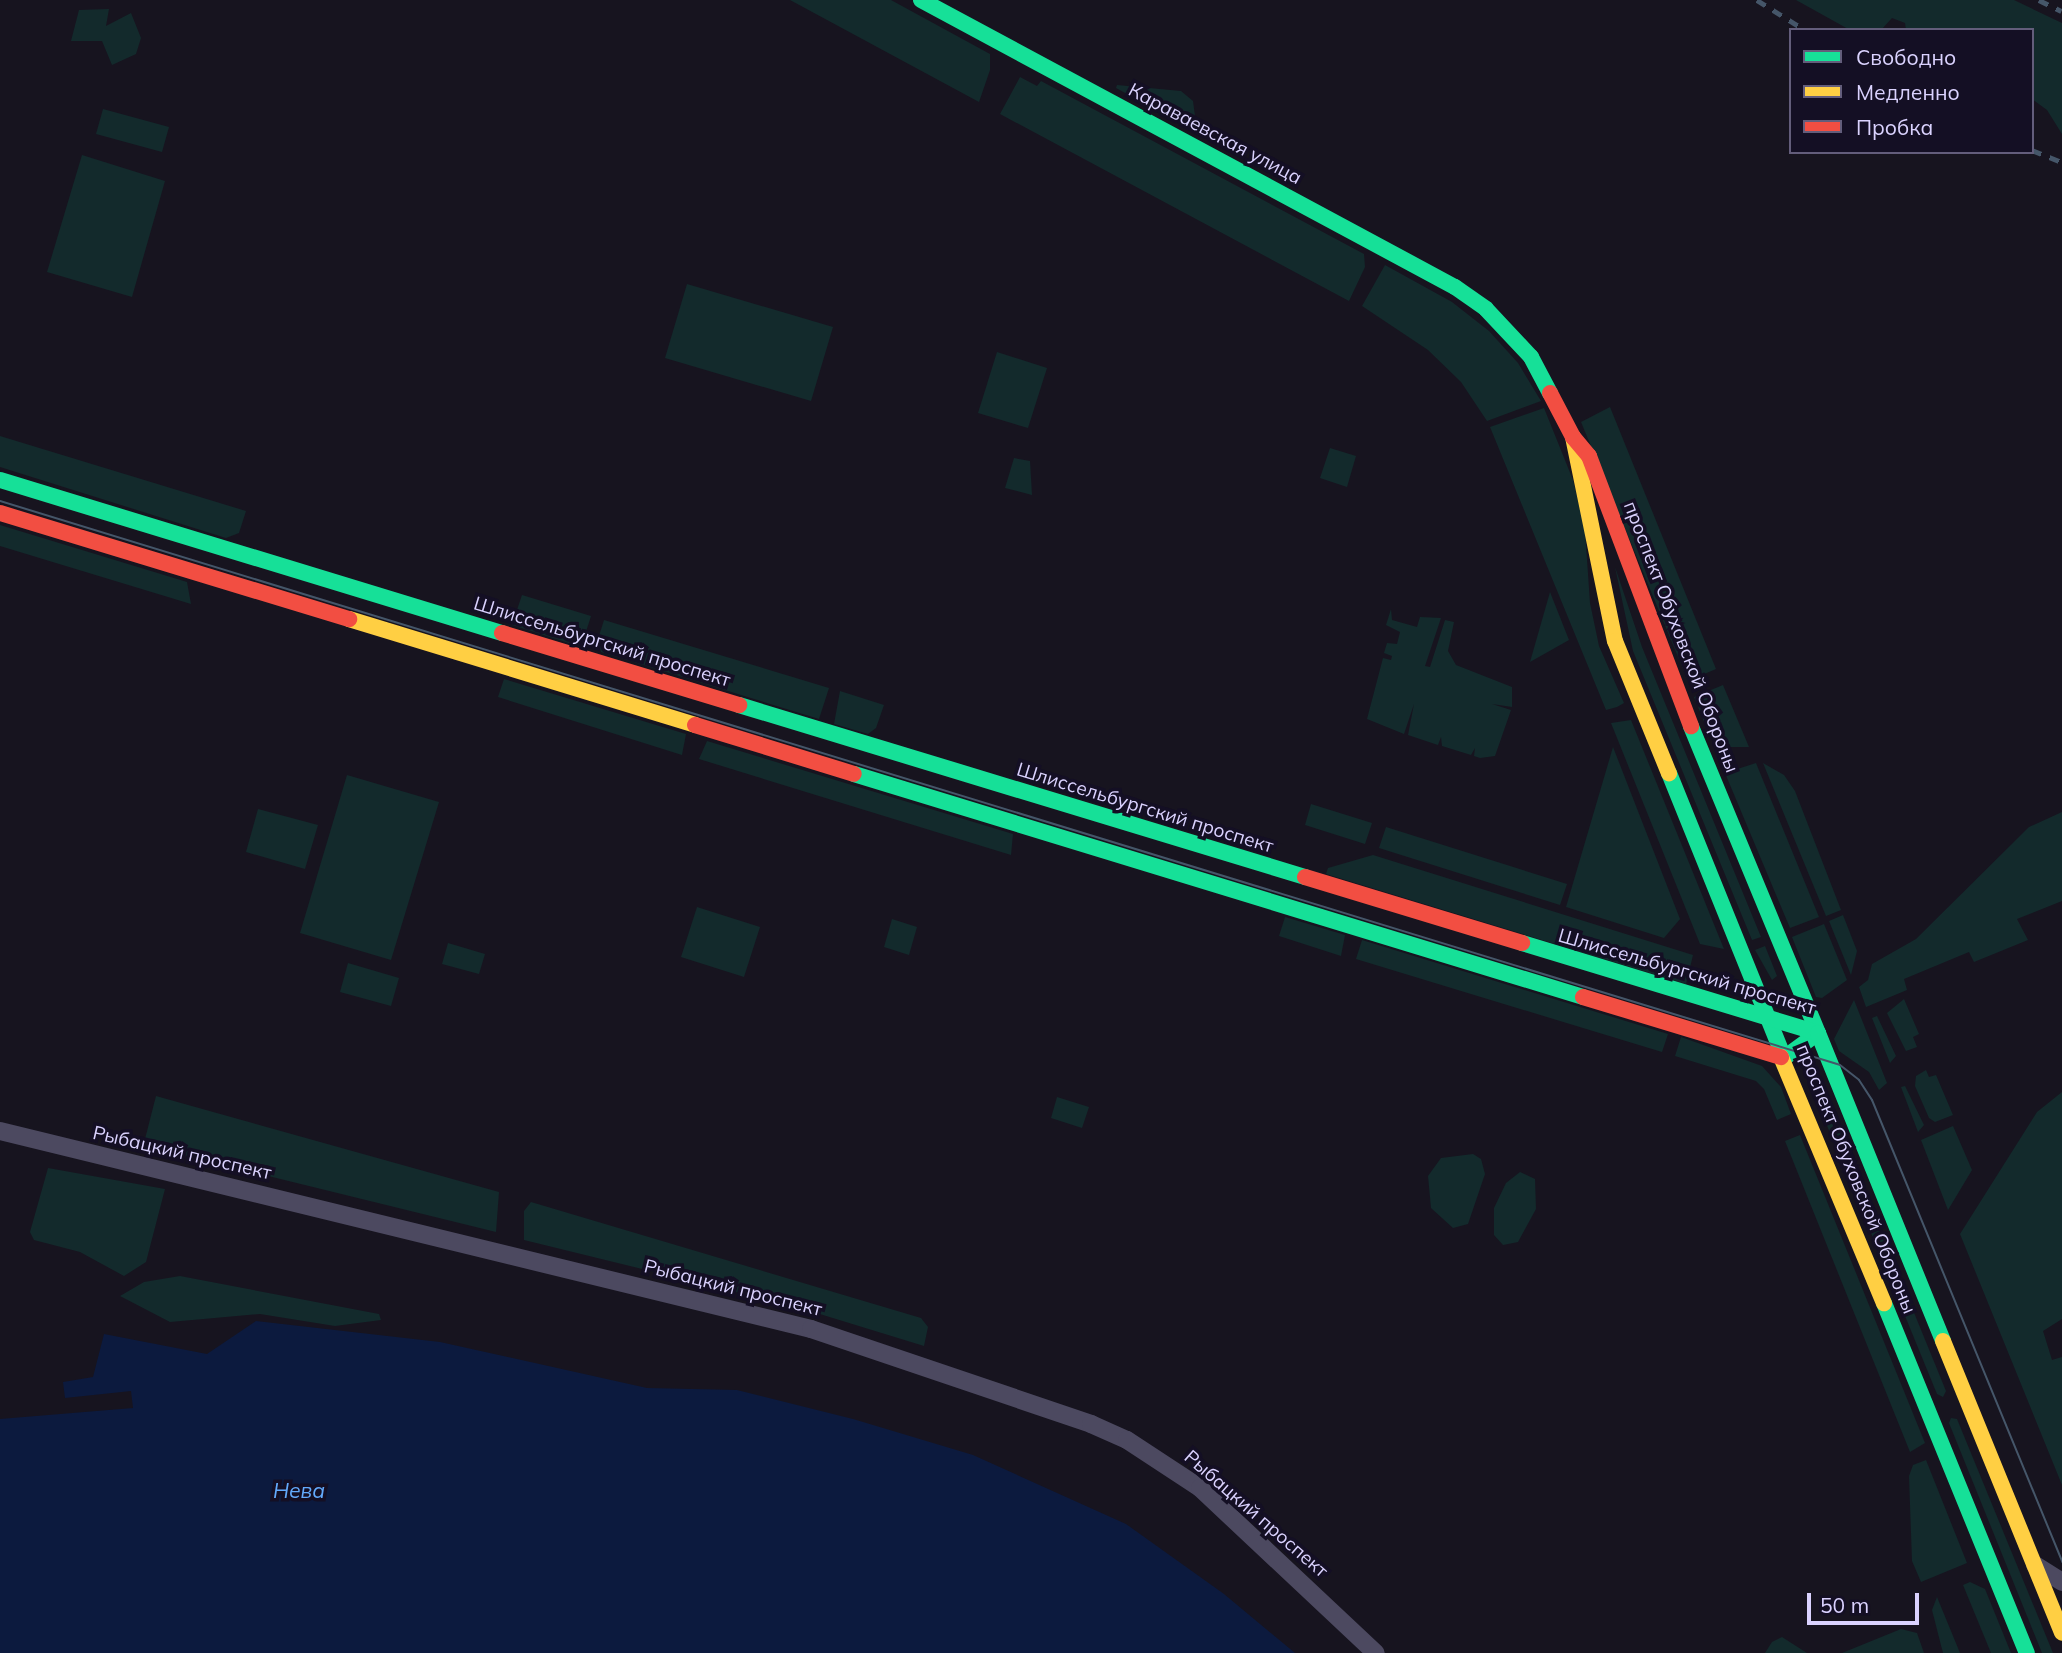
<!DOCTYPE html>
<html>
<head>
<meta charset="utf-8">
<style>
	body { margin:0 }
	#map { position:relative; width:2062px; height:1653px; overflow:hidden; background:#17141f; font-family:Mulish,sans-serif }
	div>[style] { position:absolute }
	.green>* { inset:0; background:#132a2c }
	.water>* { inset:0; background:#0c1a3e }
	.street>* { height:18px; margin:-9px; padding:0 9px; transform-origin:9px; border-radius:9px; background:#4c4960 }
	.fast>* { height:16px; margin:-8px; padding:0 8px; transform-origin:8px; border-radius:8px; background:#16e098 }
	.slow>* { height:16px; margin:-8px; padding:0 8px; transform-origin:8px; border-radius:8px; background:#ffcf43 }
	.jam>* { height:16px; margin:-8px; padding:0 8px; transform-origin:8px; border-radius:8px; background:#f24e42 }
	.tram>* { height:2px; margin:-1px; padding:0 1px; transform-origin:1px; border-radius:1px; background:#455669 }
	.rail>* { height:4.5px; margin-top:-2.25px; transform-origin:0; background:repeating-linear-gradient(90deg,#455669 0 10px,transparent 0 19px) }
	span { translate:-50% -50%; white-space:nowrap; text-align:center; line-height:1.15; -webkit-text-stroke:7px #140f24; paint-order:stroke }
	.street-label { font-size:19px; color:#dad2fe }
	.water-label { font-size:21px; color:#63aafc; font-style:italic }
	.legend { position:absolute; left:1789px; top:28px; width:245px; height:126px; box-sizing:border-box; background:#140f24; border:2px solid #635d7b; margin:0; padding:9px 12px; list-style:none; font-size:21px; color:#dad2fe }
	.legend li { display:flex; align-items:center; gap:14px; height:35px }
	.legend b { width:35px; border:2px solid #635d7b }
	.scale { position:absolute; left:1807px; top:1593px; width:112px; height:32px; box-sizing:border-box; border:4px solid #dad2fe; border-top:0; padding-left:9px; font-size:21px; line-height:24px; white-space:nowrap; color:#dad2fe; -webkit-text-stroke:5px #140f24; paint-order:stroke }
</style>
</head>
<body>
<div id="map">
	<div class="green">
		<div style="clip-path:polygon(790px 0,891px 0,990px 54px,990px 70px,979px 102px)"></div>
		<div style="clip-path:polygon(1796px 0,2014px 0,2062px 23px,2062px 134px,2047px 110px,2032px 99px,2032px 30px,1906px 30px,1905px 23px,1892px 18px,1881px 30px,1850px 30px)"></div>
		<div style="clip-path:polygon(109px 9px,106px 26px,131px 13px,141px 38px,136px 54px,112px 65px,102px 41px,71px 41px,79px 10px)"></div>
		<div style="clip-path:polygon(1020px 77px,1037px 86px,1041px 81px,1364px 254px,1365px 267px,1349px 301px,1000px 114px)"></div>
		<div style="clip-path:polygon(1117px 85px,1181px 91px,1193px 101px,1195px 116px,1189px 124px,1182px 124px,1116px 88px)"></div>
		<div style="clip-path:polygon(103px 109px,169px 127px,162px 152px,96px 134px)"></div>
		<div style="clip-path:polygon(82px 155px,165px 181px,132px 297px,47px 272px)"></div>
		<div style="clip-path:polygon(1385px 265px,1452px 302px,1489px 331px,1518px 363px,1541px 401px,1487px 421px,1461px 382px,1428px 350px,1362px 306px)"></div>
		<div style="clip-path:polygon(687px 284px,833px 327px,811px 401px,665px 358px)"></div>
		<div style="clip-path:polygon(997px 352px,1047px 368px,1028px 428px,978px 413px)"></div>
		<div style="clip-path:polygon(1610px 407px,1716px 669px,1688px 681px,1581px 422px)"></div>
		<div style="clip-path:polygon(1544px 408px,1573px 480px,1585px 530px,1590px 603px,1599px 646px,1624px 703px,1617px 707px,1606px 710px,1490px 427px)"></div>
		<div style="clip-path:polygon(0 436px,246px 511px,239px 533px,226px 538px,0 467px)"></div>
		<div style="clip-path:polygon(1330px 448px,1356px 456px,1347px 487px,1320px 478px)"></div>
		<div style="clip-path:polygon(1014px 458px,1030px 461px,1032px 495px,1005px 488px)"></div>
		<div style="clip-path:polygon(0 525px,187px 582px,191px 604px,0 546px)"></div>
		<div style="clip-path:polygon(1615px 567px,1642px 647px,1761px 937px,1752px 940px,1633px 651px)"></div>
		<div style="clip-path:polygon(1550px 592px,1569px 640px,1530px 662px)"></div>
		<div style="clip-path:polygon(522px 595px,591px 616px,585px 635px,575px 645px,512px 625px)"></div>
		<div style="clip-path:polygon(1391px 609px,1392px 620px,1417px 627px,1420px 617px,1441px 618px,1425px 666px,1430px 667px,1445px 620px,1454px 622px,1448px 651px,1456px 665px,1512px 687px,1512px 707px,1492px 704px,1511px 710px,1495px 756px,1480px 758px,1474px 756px,1475px 748px,1471px 755px,1442px 746px,1441px 737px,1438px 745px,1408px 735px,1414px 704px,1404px 734px,1367px 719px,1383px 658px,1391px 660px,1392px 656px,1384px 653px,1387px 643px,1397px 644px,1400px 632px,1386px 625px)"></div>
		<div style="clip-path:polygon(604px 620px,829px 688px,819px 719px,601px 652px,598px 639px)"></div>
		<div style="clip-path:polygon(504px 679px,686px 734px,682px 755px,498px 697px)"></div>
		<div style="clip-path:polygon(1723px 685px,1749px 747px,1730px 747px,1711px 739px,1694px 697px)"></div>
		<div style="clip-path:polygon(840px 691px,884px 705px,876px 728px,868px 734px,834px 724px)"></div>
		<div style="clip-path:polygon(1631px 720px,1724px 949px,1700px 944px,1611px 723px)"></div>
		<div style="clip-path:polygon(707px 741px,1013px 834px,1011px 855px,699px 759px)"></div>
		<div style="clip-path:polygon(1613px 747px,1680px 919px,1664px 938px,1566px 907px)"></div>
		<div style="clip-path:polygon(1756px 763px,1819px 917px,1790px 928px,1725px 773px)"></div>
		<div style="clip-path:polygon(1763px 763px,1784px 775px,1795px 791px,1841px 910px,1826px 916px)"></div>
		<div style="clip-path:polygon(347px 775px,439px 802px,391px 960px,300px 933px)"></div>
		<div style="clip-path:polygon(1311px 804px,1372px 823px,1365px 844px,1305px 825px)"></div>
		<div style="clip-path:polygon(258px 809px,318px 825px,305px 869px,246px 852px)"></div>
		<div style="clip-path:polygon(2062px 812px,2062px 901px,2017px 919px,2028px 940px,1974px 962px,1969px 952px,1904px 979px,1907px 990px,1866px 1007px,1859px 987px,1868px 980px,1872px 964px,1916px 939px,2029px 827px)"></div>
		<div style="clip-path:polygon(1386px 827px,1567px 884px,1560px 905px,1379px 848px)"></div>
		<div style="clip-path:polygon(1373px 855px,1693px 955px,1686px 984px,1326px 874px,1328px 868px)"></div>
		<div style="clip-path:polygon(697px 907px,760px 927px,744px 977px,681px 957px)"></div>
		<div style="clip-path:polygon(1843px 915px,1857px 951px,1851px 975px,1829px 921px)"></div>
		<div style="clip-path:polygon(1285px 917px,1345px 935px,1341px 956px,1279px 936px)"></div>
		<div style="clip-path:polygon(892px 919px,917px 927px,909px 955px,884px 947px)"></div>
		<div style="clip-path:polygon(1824px 924px,1847px 980px,1822px 998px,1816px 997px,1792px 937px)"></div>
		<div style="clip-path:polygon(1362px 940px,1668px 1034px,1662px 1052px,1356px 959px)"></div>
		<div style="clip-path:polygon(448px 943px,485px 954px,479px 974px,442px 964px)"></div>
		<div style="clip-path:polygon(1765px 946px,1777px 976px,1772px 980px,1755px 950px)"></div>
		<div style="clip-path:polygon(348px 963px,399px 978px,391px 1006px,340px 992px)"></div>
		<div style="clip-path:polygon(1904px 999px,1919px 1034px,1913px 1037px,1917px 1047px,1906px 1051px,1887px 1013px)"></div>
		<div style="clip-path:polygon(1854px 1000px,1887px 1083px,1879px 1090px,1869px 1072px,1839px 1051px,1834px 1039px)"></div>
		<div style="clip-path:polygon(1877px 1016px,1896px 1056px,1890px 1063px,1872px 1018px)"></div>
		<div style="clip-path:polygon(1681px 1037px,1762px 1066px,1781px 1087px,1791px 1114px,1777px 1120px,1764px 1089px,1756px 1081px,1675px 1056px)"></div>
		<div style="clip-path:polygon(1926px 1070px,1929px 1077px,1936px 1075px,1953px 1115px,1935px 1122px,1929px 1118px,1915px 1086px,1916px 1076px)"></div>
		<div style="clip-path:polygon(1905px 1086px,1924px 1125px,1918px 1132px,1901px 1087px)"></div>
		<div style="clip-path:polygon(2062px 1092px,2062px 1319px,2043px 1331px,2052px 1360px,2062px 1357px,2062px 1485px,1960px 1234px,2037px 1112px)"></div>
		<div style="clip-path:polygon(156px 1096px,499px 1192px,496px 1232px,155px 1148px,145px 1139px)"></div>
		<div style="clip-path:polygon(1057px 1097px,1089px 1107px,1082px 1128px,1051px 1118px)"></div>
		<div style="clip-path:polygon(1835px 1119px,1946px 1391px,1943px 1397px,1937px 1394px,1826px 1123px)"></div>
		<div style="clip-path:polygon(1953px 1126px,1972px 1170px,1948px 1210px,1921px 1140px)"></div>
		<div style="clip-path:polygon(1800px 1135px,1925px 1443px,1910px 1452px,1785px 1141px)"></div>
		<div style="clip-path:polygon(1473px 1154px,1481px 1159px,1485px 1174px,1468px 1224px,1453px 1228px,1431px 1208px,1428px 1176px,1441px 1158px)"></div>
		<div style="clip-path:polygon(48px 1168px,165px 1189px,146px 1262px,124px 1276px,80px 1252px,34px 1240px,30px 1232px)"></div>
		<div style="clip-path:polygon(1520px 1172px,1535px 1179px,1536px 1209px,1518px 1242px,1503px 1245px,1494px 1235px,1494px 1208px,1506px 1183px)"></div>
		<div style="clip-path:polygon(531px 1202px,921px 1318px,928px 1327px,924px 1346px,797px 1307px,524px 1240px,524px 1211px)"></div>
		<div style="clip-path:polygon(180px 1276px,379px 1314px,381px 1320px,335px 1326px,260px 1314px,170px 1322px,120px 1296px,144px 1282px)"></div>
		<div style="clip-path:polygon(1951px 1418px,1957px 1419px,2053px 1653px,2042px 1653px,1949px 1423px)"></div>
		<div style="clip-path:polygon(1926px 1460px,1967px 1563px,1921px 1582px,1912px 1561px,1909px 1476px,1913px 1465px)"></div>
		<div style="clip-path:polygon(1970px 1582px,1985px 1589px,2011px 1653px,1991px 1653px,1963px 1585px)"></div>
		<div style="clip-path:polygon(1937px 1597px,1960px 1653px,1943px 1653px,1932px 1610px)"></div>
		<div style="clip-path:polygon(1901px 1629px,1917px 1633px,1924px 1653px,1842px 1653px)"></div>
		<div style="clip-path:polygon(1782px 1637px,1807px 1653px,1765px 1653px,1772px 1642px)"></div>
	</div>
	<div class="water">
		<div style="clip-path:polygon(256px 1321px,440px 1342px,647px 1388px,737px 1390px,853px 1419px,973px 1455px,1126px 1524px,1224px 1594px,1295px 1653px,0 1653px,0 1419px,133px 1408px,131px 1391px,65px 1398px,63px 1382px,93px 1377px,104px 1334px,207px 1354px)"></div>
	</div>
	<div class="street">
		<div style="left:0;top:1131px;width:835px;rotate:13.72deg"></div>
		<div style="left:811px;top:1329px;width:296px;rotate:18.7deg"></div>
		<div style="left:1091px;top:1424px;width:39px;rotate:24deg"></div>
		<div style="left:1127px;top:1440px;width:87px;rotate:33.3deg"></div>
		<div style="left:1200px;top:1488px;width:241px;rotate:43.2deg"></div>
		<div style="left:2035px;top:1565px;width:32px;rotate:32deg"></div>
	</div>
	<div class="fast">
		<div style="left:921px;top:0;width:606px;rotate:28.26deg"></div>
		<div style="left:1455px;top:287px;width:38px;rotate:35deg"></div>
		<div style="left:1486px;top:309px;width:66px;rotate:46.8deg"></div>
		<div style="left:1531px;top:357px;width:41px;rotate:62.2deg"></div>
		<div style="left:0;top:480px;width:525px;rotate:16.95deg"></div>
		<div style="left:739px;top:705px;width:592px;rotate:16.9deg"></div>
		<div style="left:1669px;top:773px;width:307px;rotate:68deg"></div>
		<div style="left:1784px;top:1058px;width:42px;rotate:-36.3deg"></div>
		<div style="left:1818px;top:1033px;width:332px;rotate:-112.5deg"></div>
		<div style="left:854px;top:774px;width:762px;rotate:17.01deg"></div>
		<div style="left:1522px;top:943px;width:309px;rotate:16.9deg"></div>
		<div style="left:1818px;top:1033px;width:332px;rotate:67.9deg"></div>
		<div style="left:1884px;top:1303px;width:378px;rotate:67.8deg"></div>
	</div>
	<div class="slow">
		<div style="left:1573px;top:437px;width:208px;rotate:78.4deg"></div>
		<div style="left:1615px;top:641px;width:143px;rotate:67.8deg"></div>
		<div style="left:349px;top:619px;width:362px;rotate:17deg"></div>
		<div style="left:1781px;top:1057px;width:267px;rotate:67.3deg"></div>
		<div style="left:1943px;top:1341px;width:315px;rotate:67.8deg"></div>
	</div>
	<div class="jam">
		<div style="left:1550px;top:393px;width:50px;rotate:62.4deg"></div>
		<div style="left:1573px;top:437px;width:25px;rotate:50deg"></div>
		<div style="left:1589px;top:456px;width:289px;rotate:69.3deg"></div>
		<div style="left:0;top:513px;width:365px;rotate:16.9deg"></div>
		<div style="left:502px;top:633px;width:248px;rotate:16.9deg"></div>
		<div style="left:695px;top:725px;width:166px;rotate:17.1deg"></div>
		<div style="left:1305px;top:877px;width:227px;rotate:16.9deg"></div>
		<div style="left:1583px;top:997px;width:207px;rotate:16.9deg"></div>
	</div>
	<div class="tram">
		<div style="left:0;top:501px;width:1924px;rotate:17.04deg"></div>
		<div style="left:1840px;top:1065px;width:24px;rotate:38deg"></div>
		<div style="left:1859px;top:1080px;width:24px;rotate:57deg"></div>
		<div style="left:1872px;top:1100px;width:500px;rotate:67.6deg"></div>
	</div>
	<div class="rail">
		<div style="left:1757px;top:0;width:57px;rotate:32deg"></div>
		<div style="left:2039px;top:0;width:25px;rotate:26deg"></div>
		<div style="left:2032px;top:150px;width:32px;rotate:22deg"></div>
	</div>
	<div class="street-label">
		<span style="left:1215px;top:134px;rotate:28deg">Караваевская улица</span>
		<span style="left:1681px;top:637px;rotate:69deg">проспект Обуховской Обороны</span>
		<span style="left:602px;top:642px;rotate:17deg">Шлиссельбургский проспект</span>
		<span style="left:1145px;top:808px;rotate:17deg">Шлиссельбургский проспект</span>
		<span style="left:1687px;top:972px;rotate:16deg">Шлиссельбургский проспект</span>
		<span style="left:182px;top:1153px;rotate:13deg">Рыбацкий проспект</span>
		<span style="left:1856px;top:1179px;rotate:68deg">проспект Обуховской Обороны</span>
		<span style="left:733px;top:1288px;rotate:14deg">Рыбацкий проспект</span>
		<span style="left:1256px;top:1514px;rotate:41deg">Рыбацкий проспект</span>
	</div>
	<div class="water-label">
		<span style="left:299px;top:1490px">Нева</span>
	</div>
	<ul class="legend">
	<li><b style="height:9px;background:#16e098"></b>Свободно</li>
	<li><b style="height:9px;background:#ffcf43"></b>Медленно</li>
	<li><b style="height:9px;background:#f24e42"></b>Пробка</li>
	</ul>
	<div class="scale">50 m</div>
</div>
</body>
</html>
